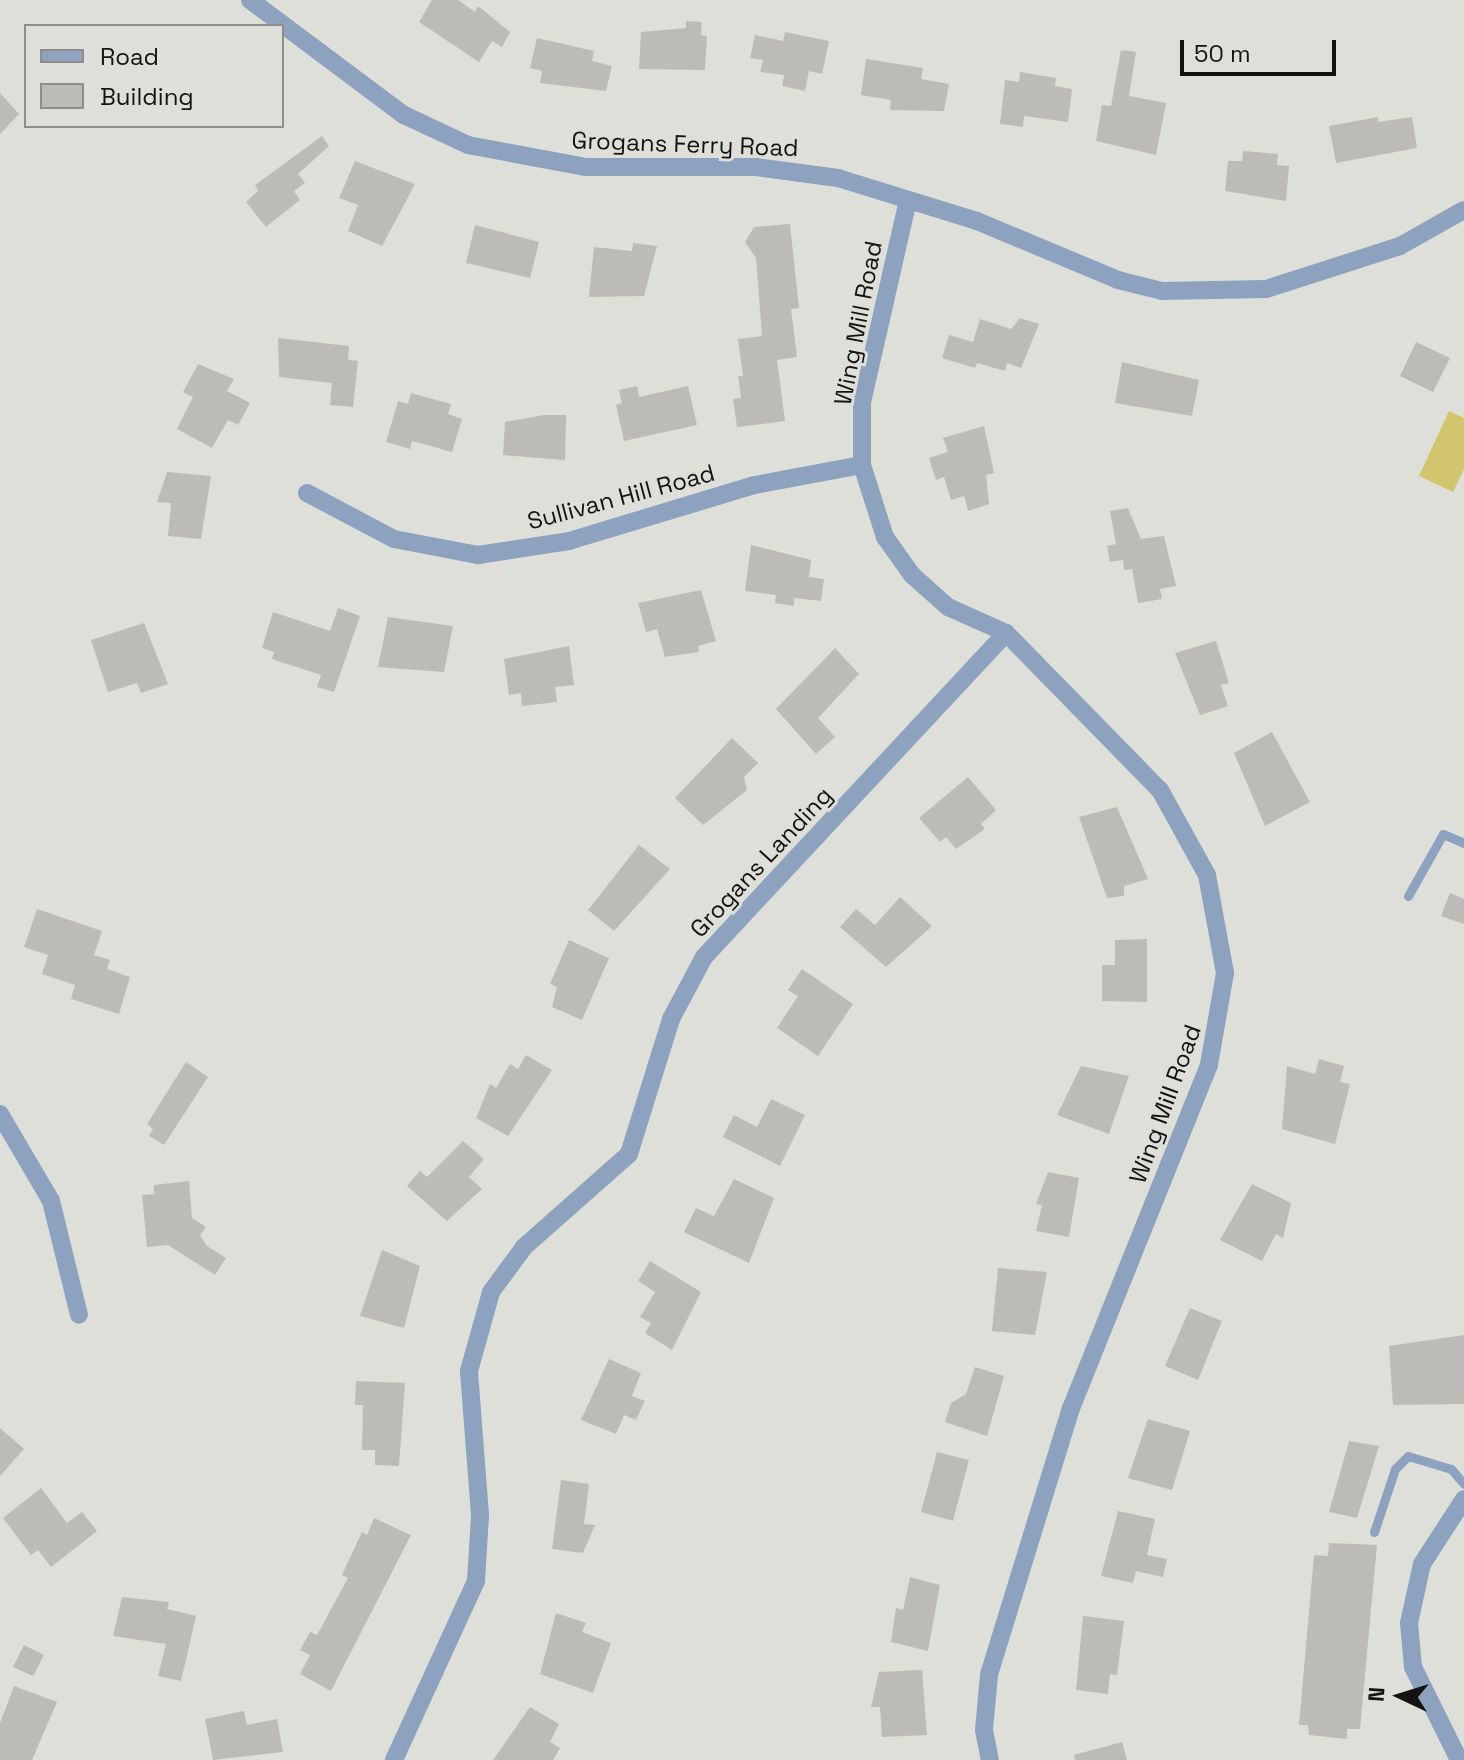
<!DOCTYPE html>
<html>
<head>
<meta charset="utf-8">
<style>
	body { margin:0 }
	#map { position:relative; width:1464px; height:1760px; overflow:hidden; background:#dfdfda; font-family:"Space Grotesk",sans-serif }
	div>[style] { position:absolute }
	.water>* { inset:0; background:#d3c46e }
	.building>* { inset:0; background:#bcbbb7 }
	.lane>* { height:9px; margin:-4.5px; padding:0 4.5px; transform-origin:4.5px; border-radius:4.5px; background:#8ca2bf }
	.street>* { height:18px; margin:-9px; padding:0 9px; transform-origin:9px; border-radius:9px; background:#8ca2bf }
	span { translate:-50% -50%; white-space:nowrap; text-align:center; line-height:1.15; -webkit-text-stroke:6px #dfdfda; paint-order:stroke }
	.street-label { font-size:24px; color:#141312 }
	.legend { position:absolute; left:24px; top:24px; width:260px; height:104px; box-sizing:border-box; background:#dfdfda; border:2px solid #8e8d8a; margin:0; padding:10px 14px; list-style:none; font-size:24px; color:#141312 }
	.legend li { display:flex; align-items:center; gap:16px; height:40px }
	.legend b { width:40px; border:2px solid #8e8d8a }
	.north { position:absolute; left:1360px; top:1656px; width:80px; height:80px; -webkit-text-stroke:6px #dfdfda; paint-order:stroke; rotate:274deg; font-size:22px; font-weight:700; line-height:32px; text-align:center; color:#141312 }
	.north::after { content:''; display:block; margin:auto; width:28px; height:36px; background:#141312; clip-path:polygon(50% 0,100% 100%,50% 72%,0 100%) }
	.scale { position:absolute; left:1180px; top:40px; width:156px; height:36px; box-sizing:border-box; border:4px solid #141312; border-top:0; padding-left:10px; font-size:24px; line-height:28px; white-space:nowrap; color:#141312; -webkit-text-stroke:6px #dfdfda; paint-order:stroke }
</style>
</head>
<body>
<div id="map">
	<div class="water">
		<div style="clip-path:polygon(1449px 411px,1464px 418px,1464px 469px,1453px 492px,1419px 476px)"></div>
	</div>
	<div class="building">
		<div style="clip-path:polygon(432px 0,458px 0,475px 12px,478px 6px,510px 32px,502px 47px,492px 41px,479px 62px,419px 22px)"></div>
		<div style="clip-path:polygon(686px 21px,702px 22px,701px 35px,707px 36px,705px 70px,639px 69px,641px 32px,686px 28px)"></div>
		<div style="clip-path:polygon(785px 32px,829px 41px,822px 74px,809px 71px,805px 91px,782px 86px,784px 75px,760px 72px,763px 60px,750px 58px,755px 35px,783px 41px)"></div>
		<div style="clip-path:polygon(537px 38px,594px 51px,592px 61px,612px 66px,606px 91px,540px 83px,542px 71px,530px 68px)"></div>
		<div style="clip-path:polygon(1121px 50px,1136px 52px,1129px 96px,1166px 103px,1156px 155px,1096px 141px,1102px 105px,1111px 106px)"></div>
		<div style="clip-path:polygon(866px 59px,923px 68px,921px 79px,949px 84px,944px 111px,890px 110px,891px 100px,861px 95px)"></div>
		<div style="clip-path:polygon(1020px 72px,1056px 78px,1055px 86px,1072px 89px,1068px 122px,1024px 116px,1023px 127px,1000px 124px,1005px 80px,1019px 82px)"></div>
		<div style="clip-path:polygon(0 93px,19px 114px,0 134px)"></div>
		<div style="clip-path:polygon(1378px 117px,1378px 122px,1412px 117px,1417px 148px,1336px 163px,1329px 126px)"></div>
		<div style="clip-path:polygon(322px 136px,329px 146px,298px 174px,305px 183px,294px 191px,300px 200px,266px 227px,246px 202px,258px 191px,255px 185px)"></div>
		<div style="clip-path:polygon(1243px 151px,1278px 154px,1277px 165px,1289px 166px,1286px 201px,1225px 191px,1228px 161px,1242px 161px)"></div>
		<div style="clip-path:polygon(355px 161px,415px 184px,382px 246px,348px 231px,358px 205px,339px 198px)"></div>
		<div style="clip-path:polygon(790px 224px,799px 308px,791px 309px,797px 357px,777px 360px,785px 421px,737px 427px,733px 399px,741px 398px,738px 376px,743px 376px,738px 339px,762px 336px,756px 258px,745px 242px,754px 227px)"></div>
		<div style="clip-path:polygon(475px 225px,539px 242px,530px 278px,466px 263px)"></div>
		<div style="clip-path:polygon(633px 243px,657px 246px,644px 296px,589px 297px,594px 247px,632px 251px)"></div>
		<div style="clip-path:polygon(1020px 318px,1039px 324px,1021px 368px,1007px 363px,1005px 371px,977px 363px,975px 368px,942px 358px,949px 335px,973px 342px,980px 319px,1011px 329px)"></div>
		<div style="clip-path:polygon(278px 338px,349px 346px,348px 360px,358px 361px,353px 407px,330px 405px,332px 383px,279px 377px)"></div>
		<div style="clip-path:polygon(1416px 342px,1450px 358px,1433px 392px,1400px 376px)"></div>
		<div style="clip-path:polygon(1122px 362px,1199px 380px,1192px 416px,1115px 403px)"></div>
		<div style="clip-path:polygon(198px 364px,234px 379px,227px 391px,250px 403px,238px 425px,228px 420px,212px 448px,177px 429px,193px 397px,183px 392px)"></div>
		<div style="clip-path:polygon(637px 386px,639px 397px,688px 386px,697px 425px,624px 441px,616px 405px,622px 403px,619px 390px)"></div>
		<div style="clip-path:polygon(411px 393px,451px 404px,448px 414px,462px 419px,452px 452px,412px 441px,410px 449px,386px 442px,398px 401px,408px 404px)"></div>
		<div style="clip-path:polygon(544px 415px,566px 415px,565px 460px,503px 455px,505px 422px)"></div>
		<div style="clip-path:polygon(984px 426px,994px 473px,986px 475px,989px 504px,968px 511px,964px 496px,951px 500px,944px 477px,936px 480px,929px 458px,948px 452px,943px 438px)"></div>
		<div style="clip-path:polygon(167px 472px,211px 476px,201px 539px,168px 536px,171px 503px,157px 502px)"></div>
		<div style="clip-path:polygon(1128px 508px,1141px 539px,1164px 536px,1176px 586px,1160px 589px,1162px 599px,1138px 603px,1132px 569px,1124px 570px,1123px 560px,1110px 562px,1107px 546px,1116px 544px,1110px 511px)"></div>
		<div style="clip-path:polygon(751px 545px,811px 560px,809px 577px,824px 579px,821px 601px,794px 598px,794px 606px,775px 603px,776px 595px,745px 591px)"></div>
		<div style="clip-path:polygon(701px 590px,716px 641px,698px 646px,699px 652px,665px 657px,657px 629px,646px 632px,638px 603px)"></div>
		<div style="clip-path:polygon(338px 608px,360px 616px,334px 692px,317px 687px,321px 675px,272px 659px,274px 652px,262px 648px,273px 612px,330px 631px)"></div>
		<div style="clip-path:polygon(388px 617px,453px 626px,444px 672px,378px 667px)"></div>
		<div style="clip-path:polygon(144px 623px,168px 684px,141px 693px,137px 683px,108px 692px,91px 640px)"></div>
		<div style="clip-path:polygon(1216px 641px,1229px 683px,1221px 685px,1228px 706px,1200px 715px,1175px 653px)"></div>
		<div style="clip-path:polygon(569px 646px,574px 685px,555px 687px,557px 702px,522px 706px,521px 693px,509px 695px,504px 659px)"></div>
		<div style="clip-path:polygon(835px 648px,859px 674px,818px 718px,835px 737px,816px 754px,776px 709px)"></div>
		<div style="clip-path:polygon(1272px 732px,1310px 802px,1265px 826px,1234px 753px)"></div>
		<div style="clip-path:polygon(732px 738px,758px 763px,744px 777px,747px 790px,703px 825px,675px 798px)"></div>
		<div style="clip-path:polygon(968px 777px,996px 810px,981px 824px,985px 829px,956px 849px,946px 837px,940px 842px,919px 818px)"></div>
		<div style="clip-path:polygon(1117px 807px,1148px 879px,1124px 886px,1124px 896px,1107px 898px,1079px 817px)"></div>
		<div style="clip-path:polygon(639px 845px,670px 869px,614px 931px,588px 910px)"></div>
		<div style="clip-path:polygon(1450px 893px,1464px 899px,1464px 924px,1441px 916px)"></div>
		<div style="clip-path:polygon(900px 897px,932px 926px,886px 967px,840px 927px,856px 909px,875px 925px)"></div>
		<div style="clip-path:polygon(37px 909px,102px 931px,94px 955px,110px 960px,107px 969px,130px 977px,119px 1014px,71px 999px,75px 985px,42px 974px,48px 955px,24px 947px)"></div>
		<div style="clip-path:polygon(1147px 939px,1147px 1002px,1102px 1001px,1102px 965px,1115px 965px,1115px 940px)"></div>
		<div style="clip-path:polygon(569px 940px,609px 958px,582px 1020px,552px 1007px,557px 987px,550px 984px)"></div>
		<div style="clip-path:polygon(802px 969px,853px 1004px,818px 1056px,777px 1028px,798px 996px,788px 990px)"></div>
		<div style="clip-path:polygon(526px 1055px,552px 1070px,508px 1136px,476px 1118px,490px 1084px,496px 1088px,510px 1064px,518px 1069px)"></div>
		<div style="clip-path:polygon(1319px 1059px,1344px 1066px,1340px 1082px,1350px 1084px,1335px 1144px,1282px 1129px,1287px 1066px,1315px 1074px)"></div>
		<div style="clip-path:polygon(186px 1062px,208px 1077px,164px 1145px,149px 1136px,153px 1129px,147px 1124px)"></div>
		<div style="clip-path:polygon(1081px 1066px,1129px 1076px,1109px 1134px,1057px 1115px)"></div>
		<div style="clip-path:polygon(771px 1099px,805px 1115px,780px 1166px,723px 1137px,734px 1115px,757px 1127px)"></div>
		<div style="clip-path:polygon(463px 1141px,484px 1159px,469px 1177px,482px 1189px,447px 1221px,407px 1186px,420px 1171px,427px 1177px)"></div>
		<div style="clip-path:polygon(1048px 1172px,1079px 1178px,1069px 1237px,1036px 1231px,1042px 1205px,1036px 1204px)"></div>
		<div style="clip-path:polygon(734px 1179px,774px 1198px,749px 1263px,684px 1232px,696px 1208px,714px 1216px)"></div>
		<div style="clip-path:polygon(189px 1181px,192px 1218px,206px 1227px,200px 1235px,207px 1246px,226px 1258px,215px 1275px,168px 1245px,147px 1247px,142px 1195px,154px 1194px,154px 1185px)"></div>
		<div style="clip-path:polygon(1252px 1184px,1291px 1203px,1283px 1238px,1276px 1234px,1262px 1261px,1220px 1240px)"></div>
		<div style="clip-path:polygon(382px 1250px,420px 1266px,404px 1328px,360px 1316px)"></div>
		<div style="clip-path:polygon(650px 1261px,701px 1292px,672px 1350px,645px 1333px,651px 1323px,640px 1317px,655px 1292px,638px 1281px)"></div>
		<div style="clip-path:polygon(998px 1268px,1047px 1272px,1035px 1335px,992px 1331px)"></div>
		<div style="clip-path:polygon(1190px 1308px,1222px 1321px,1198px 1380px,1165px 1366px)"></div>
		<div style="clip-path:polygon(1464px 1335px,1464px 1404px,1393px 1405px,1389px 1346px)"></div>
		<div style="clip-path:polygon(609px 1359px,641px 1373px,632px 1396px,645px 1401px,636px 1420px,624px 1415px,616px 1434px,581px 1420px)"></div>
		<div style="clip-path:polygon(975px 1367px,1004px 1376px,987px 1436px,945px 1422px,951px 1403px,966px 1394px)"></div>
		<div style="clip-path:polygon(356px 1381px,405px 1383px,399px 1466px,375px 1465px,375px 1450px,362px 1450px,363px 1405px,355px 1405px)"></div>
		<div style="clip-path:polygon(1148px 1419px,1190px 1431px,1172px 1490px,1128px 1478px)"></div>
		<div style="clip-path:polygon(0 1428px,24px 1449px,0 1476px)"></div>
		<div style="clip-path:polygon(1349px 1441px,1379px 1446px,1357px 1518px,1329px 1512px)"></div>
		<div style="clip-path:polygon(937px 1452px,969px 1460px,953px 1521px,921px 1512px)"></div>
		<div style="clip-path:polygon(561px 1480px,589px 1484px,584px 1524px,595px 1525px,583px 1553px,552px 1549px)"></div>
		<div style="clip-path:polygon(41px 1488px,67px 1523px,82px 1512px,97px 1531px,51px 1567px,38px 1550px,31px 1555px,3px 1518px)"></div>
		<div style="clip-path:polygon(1118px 1511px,1155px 1519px,1147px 1555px,1167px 1559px,1163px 1577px,1136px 1571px,1133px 1583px,1101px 1576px)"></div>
		<div style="clip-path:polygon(374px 1518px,411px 1535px,331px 1691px,300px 1674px,310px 1655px,300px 1650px,310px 1632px,317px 1635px,348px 1578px,342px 1575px,362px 1532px,367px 1535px)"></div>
		<div style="clip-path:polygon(1329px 1543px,1377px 1545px,1360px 1729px,1347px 1729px,1347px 1739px,1309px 1735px,1308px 1725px,1299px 1725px,1314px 1555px,1328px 1556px)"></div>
		<div style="clip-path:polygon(910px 1577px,940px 1585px,928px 1651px,891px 1642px,896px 1608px,903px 1610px)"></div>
		<div style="clip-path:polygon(122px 1597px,169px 1602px,167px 1609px,196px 1616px,181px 1681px,158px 1676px,166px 1644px,113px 1636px)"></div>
		<div style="clip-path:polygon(556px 1613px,586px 1623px,582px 1632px,611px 1643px,593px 1693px,540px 1674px)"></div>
		<div style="clip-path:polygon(1083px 1616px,1124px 1621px,1117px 1675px,1110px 1674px,1108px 1694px,1076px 1690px)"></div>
		<div style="clip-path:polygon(24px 1645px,44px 1655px,33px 1676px,13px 1667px)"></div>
		<div style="clip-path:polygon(922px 1670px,927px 1735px,882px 1737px,880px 1707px,871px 1707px,879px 1672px)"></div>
		<div style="clip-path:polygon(14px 1686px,57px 1702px,32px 1760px,0 1760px,0 1723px)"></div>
		<div style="clip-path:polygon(530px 1707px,559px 1724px,550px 1742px,560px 1748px,553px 1760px,493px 1760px)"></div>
		<div style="clip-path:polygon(244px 1711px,247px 1725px,277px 1719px,283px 1752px,213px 1760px,205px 1719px)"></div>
		<div style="clip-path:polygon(1122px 1742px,1127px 1760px,1075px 1760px,1074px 1755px)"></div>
	</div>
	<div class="lane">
		<div style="left:1408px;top:896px;width:71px;rotate:-60.6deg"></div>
		<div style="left:1443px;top:834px;width:23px;rotate:23deg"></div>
		<div style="left:1374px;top:1532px;width:66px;rotate:-71.6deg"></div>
		<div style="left:1395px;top:1469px;width:18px;rotate:-45deg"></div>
		<div style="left:1408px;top:1456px;width:45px;rotate:16.8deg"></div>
		<div style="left:1451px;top:1469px;width:20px;rotate:49deg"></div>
	</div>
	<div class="street">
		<div style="left:250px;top:0;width:192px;rotate:36.8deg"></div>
		<div style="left:404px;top:115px;width:71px;rotate:25.1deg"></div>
		<div style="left:468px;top:145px;width:119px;rotate:10.6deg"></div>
		<div style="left:585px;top:167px;width:171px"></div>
		<div style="left:756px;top:167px;width:83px;rotate:7.6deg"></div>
		<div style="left:838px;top:178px;width:145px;rotate:17.2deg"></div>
		<div style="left:977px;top:221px;width:153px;rotate:22.7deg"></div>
		<div style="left:1118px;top:280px;width:45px;rotate:14deg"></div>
		<div style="left:1162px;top:291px;width:104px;rotate:-1.1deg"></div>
		<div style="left:1266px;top:289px;width:141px;rotate:-17.8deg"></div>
		<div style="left:1400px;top:246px;width:73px;rotate:-29.4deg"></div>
		<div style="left:908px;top:200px;width:208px;rotate:102.8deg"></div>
		<div style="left:862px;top:403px;width:62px;rotate:90deg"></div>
		<div style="left:862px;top:465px;width:76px;rotate:72.3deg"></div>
		<div style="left:885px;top:537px;width:47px;rotate:54.6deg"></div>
		<div style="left:912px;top:575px;width:48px;rotate:41.6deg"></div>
		<div style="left:948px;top:607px;width:64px;rotate:24.1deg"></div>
		<div style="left:1006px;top:633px;width:220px;rotate:45.6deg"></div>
		<div style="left:1160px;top:790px;width:97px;rotate:61.1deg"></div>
		<div style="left:1207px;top:875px;width:100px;rotate:79.6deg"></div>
		<div style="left:1225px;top:973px;width:93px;rotate:99.9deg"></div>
		<div style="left:1209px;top:1065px;width:370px;rotate:111.9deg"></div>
		<div style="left:1071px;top:1408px;width:279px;rotate:107.1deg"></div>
		<div style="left:989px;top:1675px;width:55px;rotate:95.2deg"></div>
		<div style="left:984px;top:1730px;width:31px;rotate:79deg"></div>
		<div style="left:307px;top:493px;width:98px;rotate:27.9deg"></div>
		<div style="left:394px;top:539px;width:86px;rotate:10.8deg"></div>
		<div style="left:478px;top:555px;width:92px;rotate:-8.7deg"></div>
		<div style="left:569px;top:541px;width:194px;rotate:-16.8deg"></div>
		<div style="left:755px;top:485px;width:109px;rotate:-10.6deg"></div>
		<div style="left:0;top:1114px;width:101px;rotate:59.6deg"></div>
		<div style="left:51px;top:1201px;width:117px;rotate:76.2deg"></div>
		<div style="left:394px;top:1760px;width:197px;rotate:-65.4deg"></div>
		<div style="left:476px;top:1581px;width:66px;rotate:-86.5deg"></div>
		<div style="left:480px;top:1515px;width:144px;rotate:-94.4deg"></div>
		<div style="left:469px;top:1371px;width:82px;rotate:-74.4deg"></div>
		<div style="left:491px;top:1292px;width:56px;rotate:-53.7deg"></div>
		<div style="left:524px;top:1247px;width:140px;rotate:-41.5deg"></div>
		<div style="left:629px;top:1154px;width:141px;rotate:-72.7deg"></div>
		<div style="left:671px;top:1019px;width:70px;rotate:-62deg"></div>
		<div style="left:704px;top:957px;width:443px;rotate:-47deg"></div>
		<div style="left:1459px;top:1760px;width:104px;rotate:-116.3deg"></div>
		<div style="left:1413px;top:1667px;width:44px;rotate:-95.2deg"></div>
		<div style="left:1409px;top:1623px;width:60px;rotate:-77.6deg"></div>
		<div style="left:1422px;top:1564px;width:77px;rotate:-57.1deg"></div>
	</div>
	<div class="street-label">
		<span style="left:685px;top:144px;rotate:2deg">Grogans Ferry Road</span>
		<span style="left:858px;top:323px;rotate:-79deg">Wing Mill Road</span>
		<span style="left:621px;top:497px;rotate:-15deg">Sullivan Hill Road</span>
		<span style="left:761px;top:862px;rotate:-47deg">Grogans Landing</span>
		<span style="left:1165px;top:1104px;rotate:-70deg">Wing Mill Road</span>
	</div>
	<ul class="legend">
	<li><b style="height:10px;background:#8ca2bf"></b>Road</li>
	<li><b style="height:22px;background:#bcbbb7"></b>Building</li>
	</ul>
	<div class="north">N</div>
	<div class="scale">50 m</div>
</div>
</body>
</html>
